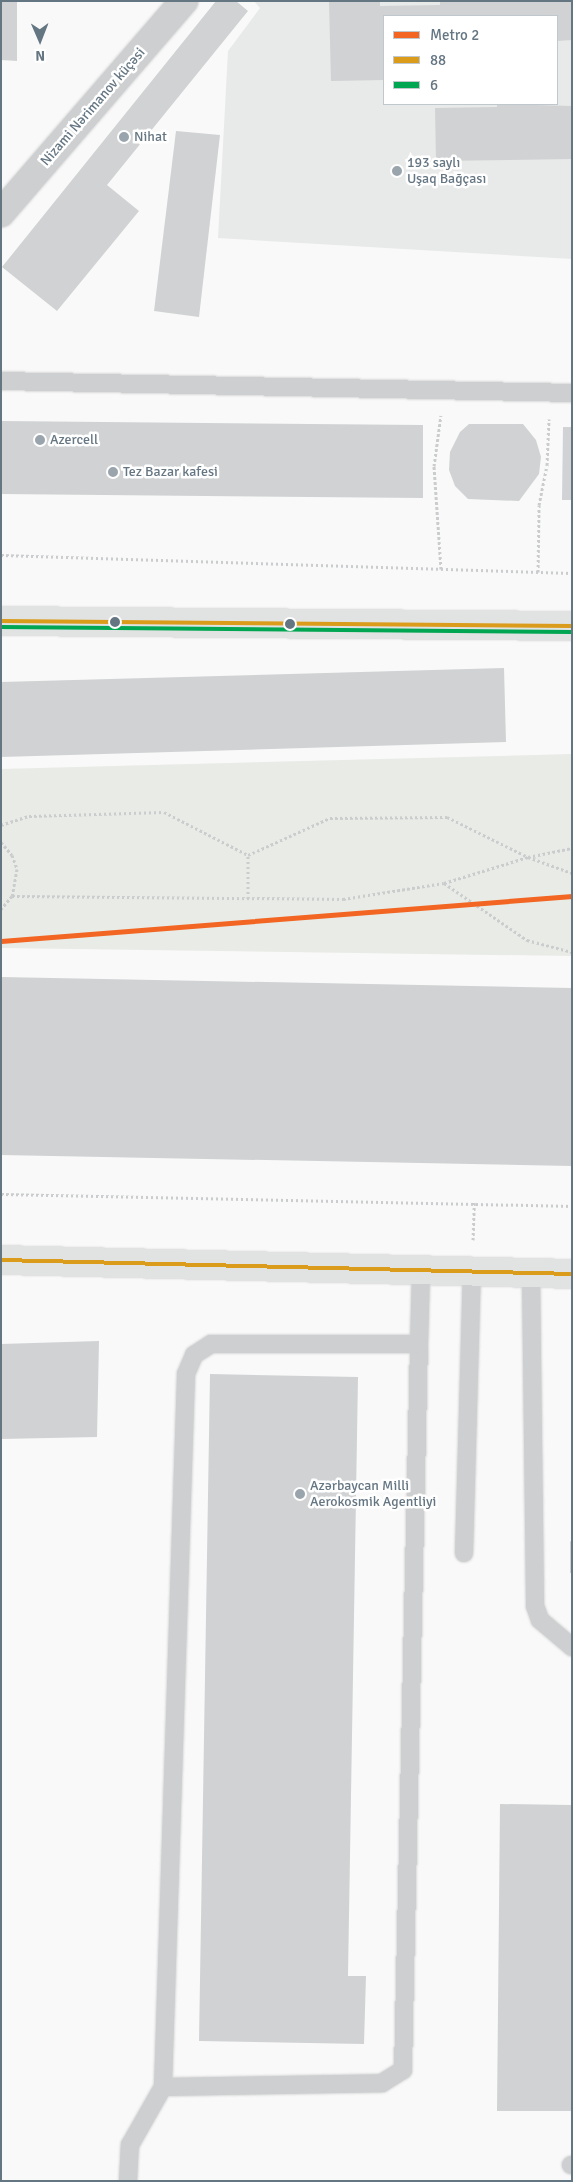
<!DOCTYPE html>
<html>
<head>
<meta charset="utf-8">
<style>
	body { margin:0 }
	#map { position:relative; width:573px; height:2182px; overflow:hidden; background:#f9f9f9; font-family:Signika,sans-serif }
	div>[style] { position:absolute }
	.built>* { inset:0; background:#e8e9e9 }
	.green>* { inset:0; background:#e8ebe6 }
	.building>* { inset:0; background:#d0d2d3 }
	.path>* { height:3px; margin-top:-1.5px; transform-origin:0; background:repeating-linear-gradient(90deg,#cbcccd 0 2.5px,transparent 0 5px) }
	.roads { filter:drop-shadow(0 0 1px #d5d6d7) drop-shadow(0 0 1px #d5d6d7) }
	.lane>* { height:18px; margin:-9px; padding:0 9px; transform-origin:9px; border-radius:9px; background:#cecfd0 }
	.street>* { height:28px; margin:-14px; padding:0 14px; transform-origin:14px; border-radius:14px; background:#cecfd0 }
	.secondary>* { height:28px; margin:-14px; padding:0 14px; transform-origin:14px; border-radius:14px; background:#e1e2e2 }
	.bus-1>* { height:4px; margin:-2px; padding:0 2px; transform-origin:2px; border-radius:2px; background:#da9c1a }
	.bus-2>* { height:4px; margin:-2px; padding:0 2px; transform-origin:2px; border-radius:2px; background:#00a651 }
	.metro-1>* { height:5px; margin:-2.5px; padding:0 2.5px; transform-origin:2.5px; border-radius:2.5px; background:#f26522 }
	.dots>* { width:14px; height:14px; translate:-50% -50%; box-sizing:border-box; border:2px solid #fff; border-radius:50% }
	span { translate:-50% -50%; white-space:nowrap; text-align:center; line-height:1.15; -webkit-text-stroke:5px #fff; paint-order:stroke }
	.street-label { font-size:14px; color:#657683 }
	.poi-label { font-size:14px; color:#657683 }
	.left { translate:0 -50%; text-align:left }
	.frame { position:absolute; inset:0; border:2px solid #657683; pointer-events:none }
	.legend { position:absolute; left:383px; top:15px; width:175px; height:90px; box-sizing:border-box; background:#fff; border:1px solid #c1c8cd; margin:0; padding:6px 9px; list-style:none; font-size:15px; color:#657683 }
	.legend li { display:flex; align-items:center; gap:10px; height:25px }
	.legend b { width:25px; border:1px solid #c1c8cd }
	.north { position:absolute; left:15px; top:15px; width:50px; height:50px; -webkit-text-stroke:4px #fff; paint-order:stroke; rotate:179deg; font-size:14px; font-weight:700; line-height:20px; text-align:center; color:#657683 }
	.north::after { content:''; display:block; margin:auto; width:18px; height:22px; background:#657683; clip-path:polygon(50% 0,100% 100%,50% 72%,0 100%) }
</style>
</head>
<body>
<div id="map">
	<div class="built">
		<div style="clip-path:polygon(evenodd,254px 1px,572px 1px,572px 259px,218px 238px,228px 51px,260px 8px,254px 1px,384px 16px,557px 16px,557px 104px,384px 104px,384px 16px)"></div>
	</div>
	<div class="green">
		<div style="clip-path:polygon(572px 754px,572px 956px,1px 948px,1px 769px)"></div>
	</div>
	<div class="building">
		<div style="clip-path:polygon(1px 1px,17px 1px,17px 61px,1px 60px)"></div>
		<div style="clip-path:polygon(216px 1px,236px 1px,248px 11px,107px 185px,139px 211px,57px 311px,2px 267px)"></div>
		<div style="clip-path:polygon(329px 1px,380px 1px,380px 6px,440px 5px,440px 1px,572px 1px,572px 40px,557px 41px,557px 16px,384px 16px,384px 80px,331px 81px)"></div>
		<div style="clip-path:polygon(497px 104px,572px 106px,572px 159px,436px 161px,435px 108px,497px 107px)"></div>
		<div style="clip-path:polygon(176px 131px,220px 135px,199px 317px,154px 311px)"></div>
		<div style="clip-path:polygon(1px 421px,423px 425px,423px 498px,1px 494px)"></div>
		<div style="clip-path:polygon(469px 424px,523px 424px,536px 440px,541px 457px,539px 474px,519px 501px,468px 499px,455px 486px,449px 470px,450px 452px,460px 432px)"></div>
		<div style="clip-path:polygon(563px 427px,572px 427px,572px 500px,562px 500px)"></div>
		<div style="clip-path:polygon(504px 668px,506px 742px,1px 757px,1px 682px)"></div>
		<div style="clip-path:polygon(1px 977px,572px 988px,572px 1166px,1px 1155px)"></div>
		<div style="clip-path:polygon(99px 1341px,97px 1437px,1px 1439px,1px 1344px)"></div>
		<div style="clip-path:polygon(210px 1374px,358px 1377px,348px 1976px,366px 1976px,364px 2044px,199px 2041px)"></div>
		<div style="clip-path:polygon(570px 1541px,572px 1542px,572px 1573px,570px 1573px)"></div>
		<div style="clip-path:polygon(500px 1804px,572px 1805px,572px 2111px,497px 2111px)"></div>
	</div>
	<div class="path">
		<div style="left:1px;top:555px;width:571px;rotate:1.81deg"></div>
		<div style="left:441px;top:569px;width:103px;rotate:-93.9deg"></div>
		<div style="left:434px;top:466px;width:51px;rotate:-82.2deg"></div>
		<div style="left:538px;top:572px;width:67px;rotate:-89.1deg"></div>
		<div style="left:539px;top:505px;width:41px;rotate:-78.7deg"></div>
		<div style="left:547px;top:465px;width:46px;rotate:-87.5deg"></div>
		<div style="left:1px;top:825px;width:29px;rotate:-18deg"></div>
		<div style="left:29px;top:816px;width:135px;rotate:-1.7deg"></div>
		<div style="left:164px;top:812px;width:94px;rotate:27.1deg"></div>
		<div style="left:248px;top:855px;width:90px;rotate:-24.3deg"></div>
		<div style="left:330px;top:818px;width:117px;rotate:-0.5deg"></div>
		<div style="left:447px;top:817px;width:90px;rotate:26.3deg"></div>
		<div style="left:528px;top:857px;width:45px;rotate:-11.6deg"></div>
		<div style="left:1px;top:842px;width:17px;rotate:50deg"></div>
		<div style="left:12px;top:855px;width:15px;rotate:70deg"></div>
		<div style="left:17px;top:869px;width:27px;rotate:100deg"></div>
		<div style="left:12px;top:896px;width:17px;rotate:130deg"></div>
		<div style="left:444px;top:883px;width:101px;rotate:34.5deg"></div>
		<div style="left:527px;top:940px;width:47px;rotate:14.9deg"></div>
		<div style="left:12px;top:896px;width:331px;rotate:0.5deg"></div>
		<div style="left:343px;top:899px;width:102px;rotate:-9deg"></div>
		<div style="left:444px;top:883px;width:88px;rotate:-17.2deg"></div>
		<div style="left:528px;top:857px;width:47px;rotate:20deg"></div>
		<div style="left:248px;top:899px;width:44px;rotate:-90deg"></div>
		<div style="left:1px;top:1194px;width:571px;rotate:1.2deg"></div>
		<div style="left:473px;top:1240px;width:38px;rotate:-88deg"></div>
	</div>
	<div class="roads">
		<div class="lane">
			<div style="left:1px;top:381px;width:571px;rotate:1.2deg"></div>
			<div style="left:531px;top:1273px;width:333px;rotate:89.3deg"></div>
			<div style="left:535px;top:1606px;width:15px;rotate:70deg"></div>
			<div style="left:540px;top:1620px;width:42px;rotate:40.2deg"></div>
			<div style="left:464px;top:1553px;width:282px;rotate:-88.4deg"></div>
			<div style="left:163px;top:2087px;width:219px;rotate:-1deg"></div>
			<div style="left:382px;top:2083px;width:25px;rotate:-32deg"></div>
			<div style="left:403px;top:2070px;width:726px;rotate:-88.74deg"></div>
			<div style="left:571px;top:2165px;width:1px"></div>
			<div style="left:128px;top:2181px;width:36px;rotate:-87deg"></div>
			<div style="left:130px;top:2145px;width:67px;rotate:-60.4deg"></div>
			<div style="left:163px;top:2087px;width:713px;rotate:-88.15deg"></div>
			<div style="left:186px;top:1374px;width:21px;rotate:-67deg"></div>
			<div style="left:194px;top:1355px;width:20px;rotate:-33deg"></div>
			<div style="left:211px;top:1344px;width:208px"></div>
			<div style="left:419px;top:1344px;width:73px;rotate:-88.4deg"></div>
		</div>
		<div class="street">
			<div style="left:1px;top:213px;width:280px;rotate:-49.2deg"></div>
		</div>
		<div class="secondary">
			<div style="left:1px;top:621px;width:571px;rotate:0.5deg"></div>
			<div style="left:1px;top:1260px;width:571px;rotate:1.4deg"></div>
		</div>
	</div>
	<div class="bus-1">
		<div style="left:1px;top:621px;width:571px;rotate:0.5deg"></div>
		<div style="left:1px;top:1260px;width:571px;rotate:1.4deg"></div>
	</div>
	<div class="bus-2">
		<div style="left:1px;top:627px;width:571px;rotate:0.5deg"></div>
	</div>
	<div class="metro-1">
		<div style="left:1px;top:941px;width:573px;rotate:-4.51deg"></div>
	</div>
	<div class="dots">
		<div style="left:124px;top:137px;background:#99a4ac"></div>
		<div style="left:397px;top:171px;background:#99a4ac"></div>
		<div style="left:40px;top:440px;background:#99a4ac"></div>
		<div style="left:113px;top:472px;background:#99a4ac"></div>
		<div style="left:115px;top:622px;background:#657683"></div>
		<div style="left:290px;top:624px;background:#657683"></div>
		<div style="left:300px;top:1494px;background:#99a4ac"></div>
	</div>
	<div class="street-label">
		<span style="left:93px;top:107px;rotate:-49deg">Nizami Nərimanov küçəsi</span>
	</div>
	<div class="poi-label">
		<span class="left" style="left:134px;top:137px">Nihat</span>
		<span class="left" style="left:407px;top:171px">193 saylı<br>Uşaq Bağçası</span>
		<span class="left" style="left:50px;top:440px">Azercell</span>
		<span class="left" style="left:123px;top:472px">Tez Bazar kafesi</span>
		<span class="left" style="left:310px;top:1494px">Azərbaycan Milli<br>Aerokosmik Agentliyi</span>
	</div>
	<div class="frame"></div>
	<ul class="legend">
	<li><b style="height:6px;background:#f26522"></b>Metro 2</li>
	<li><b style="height:6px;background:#da9c1a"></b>88</li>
	<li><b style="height:6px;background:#00a651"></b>6</li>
	</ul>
	<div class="north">N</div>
</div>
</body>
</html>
